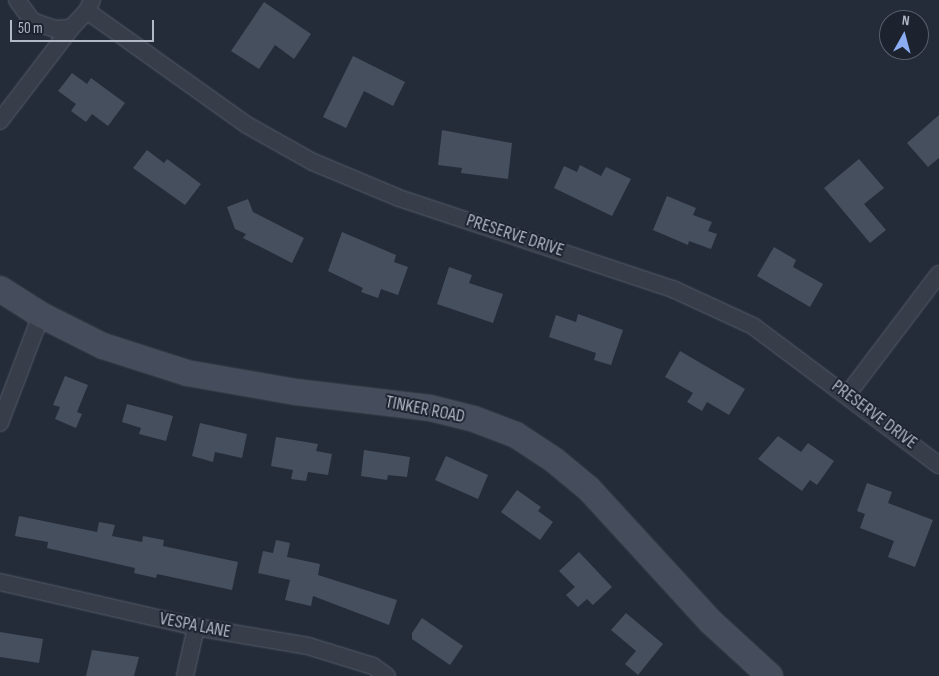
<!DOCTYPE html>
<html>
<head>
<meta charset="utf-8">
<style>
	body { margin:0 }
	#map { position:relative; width:939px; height:676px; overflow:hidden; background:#242c3a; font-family:"Sofia Sans Condensed",sans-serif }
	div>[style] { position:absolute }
	.building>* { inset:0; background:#454f5e }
	.roads { filter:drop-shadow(0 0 1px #555c68) drop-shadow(0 0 1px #555c68) }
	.street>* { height:16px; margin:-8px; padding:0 8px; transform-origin:8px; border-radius:8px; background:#373e4a }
	.secondary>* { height:24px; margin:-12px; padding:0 12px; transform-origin:12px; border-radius:12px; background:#454d5d }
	span { translate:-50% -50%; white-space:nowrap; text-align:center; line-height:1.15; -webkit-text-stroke:4px #1c232f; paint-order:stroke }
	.street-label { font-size:18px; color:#b2b9c6 }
	.north { position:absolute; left:879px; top:10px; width:50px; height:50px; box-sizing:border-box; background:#1c232f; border:1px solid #585f6b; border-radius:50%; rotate:7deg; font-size:14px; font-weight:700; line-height:20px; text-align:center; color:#b2b9c6 }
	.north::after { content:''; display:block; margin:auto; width:18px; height:22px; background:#8cadf2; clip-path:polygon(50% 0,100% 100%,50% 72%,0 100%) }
	.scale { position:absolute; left:10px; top:20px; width:144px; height:22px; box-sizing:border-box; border:2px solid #b2b9c6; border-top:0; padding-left:6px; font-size:15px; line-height:18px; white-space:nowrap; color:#b2b9c6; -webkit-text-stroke:4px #1c232f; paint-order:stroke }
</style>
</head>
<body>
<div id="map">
	<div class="building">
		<div style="clip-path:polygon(264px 2px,311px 34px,294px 59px,275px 45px,259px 69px,231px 51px)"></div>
		<div style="clip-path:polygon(353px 56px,405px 82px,393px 106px,364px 91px,346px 128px,323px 117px)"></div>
		<div style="clip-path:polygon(72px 73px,87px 84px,91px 78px,125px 103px,108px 126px,92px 114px,86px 122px,71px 111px,76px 104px,58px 91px)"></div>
		<div style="clip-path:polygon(939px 115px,939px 158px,928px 167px,907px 143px)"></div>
		<div style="clip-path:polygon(442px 130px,512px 143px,508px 179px,461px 173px,462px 168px,438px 165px)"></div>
		<div style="clip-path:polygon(147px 150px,164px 163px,167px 159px,201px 184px,185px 205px,133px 168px)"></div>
		<div style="clip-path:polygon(859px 159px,884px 188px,864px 204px,886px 230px,870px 243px,824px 188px)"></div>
		<div style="clip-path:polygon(580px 165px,601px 176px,606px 167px,631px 179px,612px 216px,554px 188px,564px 166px,577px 172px)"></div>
		<div style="clip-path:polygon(667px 196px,696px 208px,693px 215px,712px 222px,708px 231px,717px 234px,711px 249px,689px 241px,688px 245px,653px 230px)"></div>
		<div style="clip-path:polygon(248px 199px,253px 212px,304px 238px,292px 263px,243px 238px,246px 234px,235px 229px,227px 207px)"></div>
		<div style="clip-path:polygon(342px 232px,396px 255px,394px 262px,408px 267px,398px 295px,381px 289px,378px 298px,361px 292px,363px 288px,328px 271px)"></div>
		<div style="clip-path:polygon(774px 247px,796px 260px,793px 267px,823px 284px,810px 307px,757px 276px)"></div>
		<div style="clip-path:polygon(449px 267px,472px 275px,469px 283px,503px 294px,493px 323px,437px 304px)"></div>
		<div style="clip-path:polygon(578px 314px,623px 330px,611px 365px,594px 360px,596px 353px,549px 337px,556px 315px,576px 322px)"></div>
		<div style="clip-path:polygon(680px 351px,745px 389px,729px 415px,707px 402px,702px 411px,687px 402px,693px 393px,665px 377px)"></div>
		<div style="clip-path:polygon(65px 376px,88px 385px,77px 412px,82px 414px,76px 428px,55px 419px,60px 407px,53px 405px)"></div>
		<div style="clip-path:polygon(127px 404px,173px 416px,166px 441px,139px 434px,141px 428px,122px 422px)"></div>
		<div style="clip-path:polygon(200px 423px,247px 434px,242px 458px,215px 452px,213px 462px,192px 456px)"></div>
		<div style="clip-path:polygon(778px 436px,801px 452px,808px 443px,834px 461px,817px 485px,810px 480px,802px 491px,758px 459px)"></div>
		<div style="clip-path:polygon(276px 437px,318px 444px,316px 451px,332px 454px,328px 475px,308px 472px,306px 481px,291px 479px,293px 470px,271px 466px)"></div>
		<div style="clip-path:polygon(364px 450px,410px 457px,407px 477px,388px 475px,387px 480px,361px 476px)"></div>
		<div style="clip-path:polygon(446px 456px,488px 475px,478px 499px,435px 480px)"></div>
		<div style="clip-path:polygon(867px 483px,892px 492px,888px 503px,933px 520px,915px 567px,888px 557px,894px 541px,860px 528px,865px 514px,857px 511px)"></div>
		<div style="clip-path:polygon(517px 490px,541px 507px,538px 511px,553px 522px,540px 540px,501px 512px)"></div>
		<div style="clip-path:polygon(19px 516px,97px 532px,99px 522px,115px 525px,112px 536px,142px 542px,143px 536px,164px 540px,163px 546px,238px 562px,232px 590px,157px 574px,156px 578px,134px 573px,135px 568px,47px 548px,48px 542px,15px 536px)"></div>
		<div style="clip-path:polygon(276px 540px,290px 543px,287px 557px,320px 564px,318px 575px,397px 600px,389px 625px,313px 596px,311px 606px,285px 600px,290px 580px,258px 573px,263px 551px,273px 553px)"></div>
		<div style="clip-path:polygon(579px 552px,612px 587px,593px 605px,587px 599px,578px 607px,566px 595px,575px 587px,559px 571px)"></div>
		<div style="clip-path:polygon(626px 613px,663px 644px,638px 675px,625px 664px,636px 651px,611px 630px)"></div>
		<div style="clip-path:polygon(422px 618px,463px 646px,450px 665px,412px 639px,412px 633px)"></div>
		<div style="clip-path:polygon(0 632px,43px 639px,39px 663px,0 657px)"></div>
		<div style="clip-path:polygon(92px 650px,139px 657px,134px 676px,86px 676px)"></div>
	</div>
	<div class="roads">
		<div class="street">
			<div style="left:17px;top:0;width:26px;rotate:54deg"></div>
			<div style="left:32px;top:21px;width:24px;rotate:19deg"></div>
			<div style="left:55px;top:29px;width:16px;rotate:-4deg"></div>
			<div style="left:71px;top:28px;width:23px;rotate:-47deg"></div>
			<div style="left:87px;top:11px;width:12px;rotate:-66deg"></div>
			<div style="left:87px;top:11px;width:196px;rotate:35.5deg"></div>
			<div style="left:247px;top:125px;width:76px;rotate:29.3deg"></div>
			<div style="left:313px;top:162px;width:93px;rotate:22.7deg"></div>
			<div style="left:399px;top:198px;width:289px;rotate:18.4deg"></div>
			<div style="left:673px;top:289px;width:88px;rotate:24.8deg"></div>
			<div style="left:753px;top:326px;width:232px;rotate:36.8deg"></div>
			<div style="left:0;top:121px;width:117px;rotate:-52.6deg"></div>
			<div style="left:847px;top:395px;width:152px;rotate:-52.8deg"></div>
			<div style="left:0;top:423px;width:116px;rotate:-69.2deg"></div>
			<div style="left:0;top:582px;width:201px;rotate:12.9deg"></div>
			<div style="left:196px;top:627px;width:114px;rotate:9.6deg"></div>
			<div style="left:308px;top:646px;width:68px;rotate:17.1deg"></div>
			<div style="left:373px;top:666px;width:17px;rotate:36deg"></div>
			<div style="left:185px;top:676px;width:50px;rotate:-77.3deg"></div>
		</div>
		<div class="secondary">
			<div style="left:0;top:289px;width:49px;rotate:32.4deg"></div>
			<div style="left:41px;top:315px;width:69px;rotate:26.6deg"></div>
			<div style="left:103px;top:346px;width:88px;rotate:17.8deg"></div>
			<div style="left:187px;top:373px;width:111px;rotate:9.9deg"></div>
			<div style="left:296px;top:392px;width:135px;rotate:6.8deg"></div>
			<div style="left:430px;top:408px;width:45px;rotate:14deg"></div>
			<div style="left:474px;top:419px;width:45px;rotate:20.9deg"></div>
			<div style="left:516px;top:435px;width:45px;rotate:33.3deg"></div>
			<div style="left:554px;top:460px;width:45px;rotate:39.6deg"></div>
			<div style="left:589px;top:489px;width:180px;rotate:47.5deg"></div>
			<div style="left:711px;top:622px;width:80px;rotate:42.5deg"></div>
		</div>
	</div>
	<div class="street-label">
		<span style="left:515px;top:236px;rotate:18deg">PRESERVE DRIVE</span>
		<span style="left:425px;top:410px;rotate:11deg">TINKER ROAD</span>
		<span style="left:874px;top:415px;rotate:37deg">PRESERVE DRIVE</span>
		<span style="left:195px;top:626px;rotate:11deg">VESPA LANE</span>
	</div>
	<div class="north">N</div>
	<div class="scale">50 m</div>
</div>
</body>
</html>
